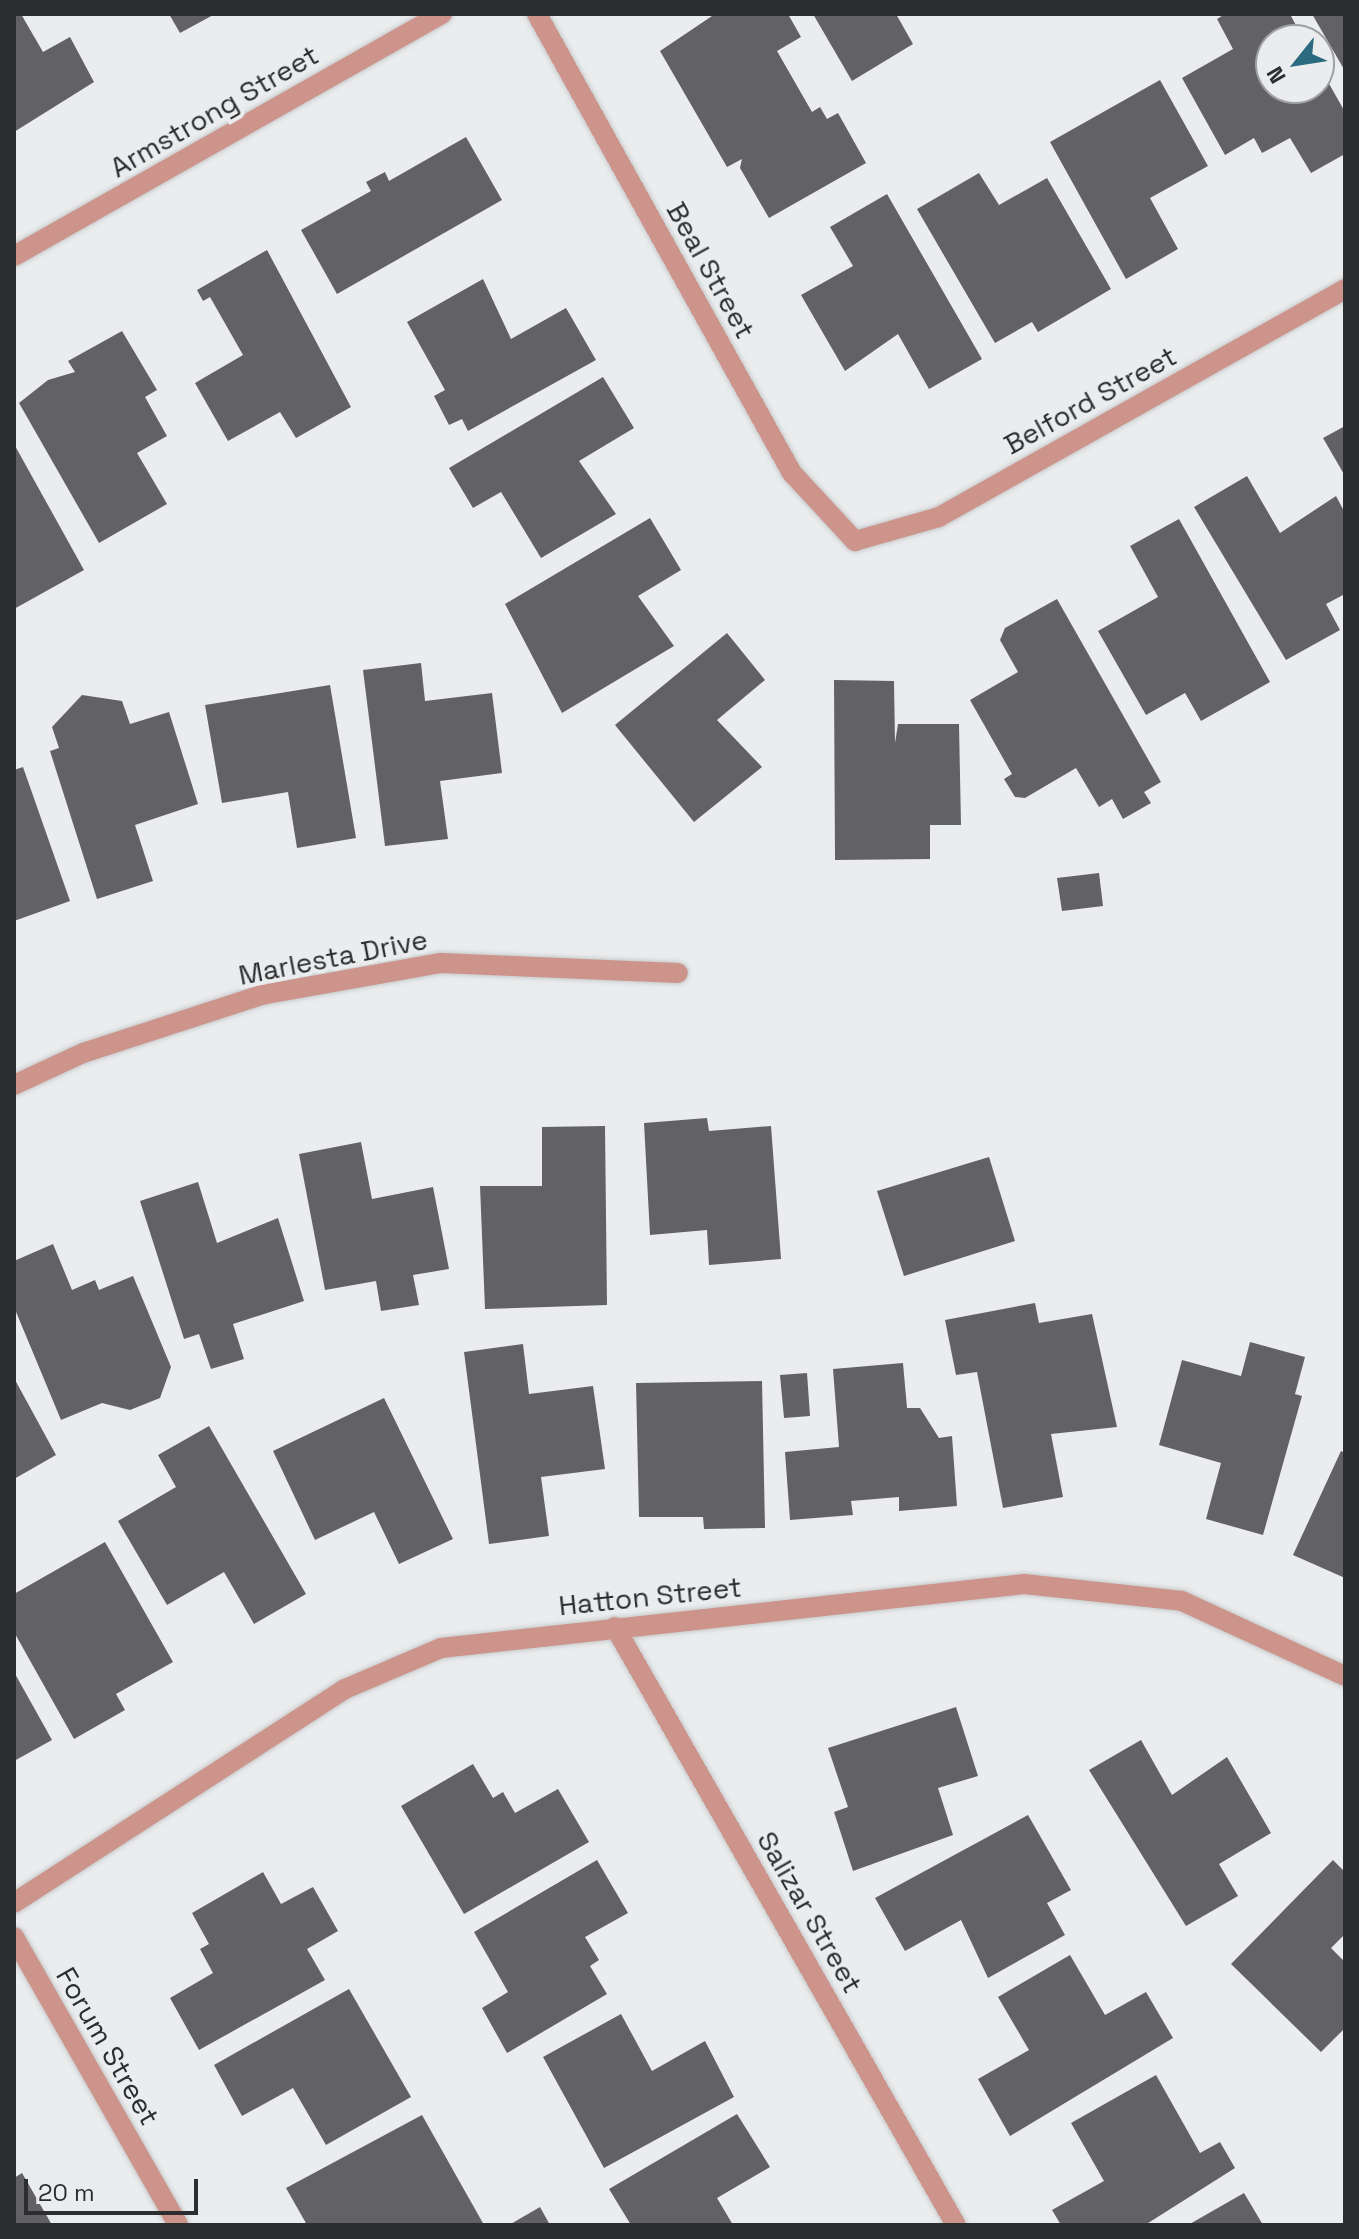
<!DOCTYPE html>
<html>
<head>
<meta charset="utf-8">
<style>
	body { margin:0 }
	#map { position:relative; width:1359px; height:2239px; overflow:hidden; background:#eaecee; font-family:"Space Grotesk",sans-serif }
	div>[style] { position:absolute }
	.building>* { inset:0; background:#626264 }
	.roads { filter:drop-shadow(0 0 2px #c8cacb) drop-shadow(0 0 2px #c8cacb) }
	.minor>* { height:20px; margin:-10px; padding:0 10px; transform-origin:10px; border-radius:10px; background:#cd948b }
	span { translate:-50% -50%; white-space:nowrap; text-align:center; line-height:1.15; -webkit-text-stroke:8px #eaecee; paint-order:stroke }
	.street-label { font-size:28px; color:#2c2d2e }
	.frame { position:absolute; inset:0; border:16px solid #2c2d2e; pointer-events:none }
	.north { position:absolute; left:1255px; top:24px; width:80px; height:80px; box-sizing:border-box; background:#eaecee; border:2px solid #9ea0a1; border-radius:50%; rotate:240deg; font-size:22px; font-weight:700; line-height:32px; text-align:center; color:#2c2d2e }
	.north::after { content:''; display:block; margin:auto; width:28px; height:36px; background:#2b6a7f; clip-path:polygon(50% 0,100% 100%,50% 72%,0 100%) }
	.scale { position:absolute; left:24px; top:2179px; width:174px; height:36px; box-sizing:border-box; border:4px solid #2c2d2e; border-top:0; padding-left:10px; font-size:24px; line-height:28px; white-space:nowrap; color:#2c2d2e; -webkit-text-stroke:6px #eaecee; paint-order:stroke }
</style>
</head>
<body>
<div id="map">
	<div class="building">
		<div style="clip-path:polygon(14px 14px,21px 14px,43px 52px,70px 37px,94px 82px,14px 132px)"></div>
		<div style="clip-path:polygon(169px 14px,215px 14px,180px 33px)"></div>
		<div style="clip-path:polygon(715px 14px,788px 14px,801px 37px,777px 51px,812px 112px,820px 107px,827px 119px,838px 113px,866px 163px,769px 218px,740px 168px,742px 159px,727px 167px,660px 51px)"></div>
		<div style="clip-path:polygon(813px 14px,896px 14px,913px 44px,852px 81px)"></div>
		<div style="clip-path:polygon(1225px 14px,1291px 16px,1304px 40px,1271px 40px,1271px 88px,1319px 88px,1319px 66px,1345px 112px,1345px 154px,1311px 173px,1290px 138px,1262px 153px,1254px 138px,1225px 155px,1182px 78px,1233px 49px,1217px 19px)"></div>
		<div style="clip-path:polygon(1312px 14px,1345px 14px,1345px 71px)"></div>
		<div style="clip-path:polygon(1160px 80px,1208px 166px,1150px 198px,1178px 249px,1126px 279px,1050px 142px)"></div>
		<div style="clip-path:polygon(466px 137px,502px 200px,337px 294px,301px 230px,371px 191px,366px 182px,385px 172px,389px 181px)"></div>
		<div style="clip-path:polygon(979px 173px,999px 205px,1047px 178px,1111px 289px,1038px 332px,1032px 322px,995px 343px,917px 209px)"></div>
		<div style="clip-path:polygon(887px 194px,982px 359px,929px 389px,898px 334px,845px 371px,801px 295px,853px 266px,830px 227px)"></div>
		<div style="clip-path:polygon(267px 250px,351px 407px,296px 438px,280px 412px,228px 441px,195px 383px,243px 355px,210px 297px,203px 301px,197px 290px)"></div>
		<div style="clip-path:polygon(483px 279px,511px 339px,566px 308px,596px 360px,468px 431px,462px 419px,449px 425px,434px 396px,445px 390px,407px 322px)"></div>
		<div style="clip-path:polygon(122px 331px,157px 390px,145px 397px,167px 436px,137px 453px,167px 504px,99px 543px,19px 403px,48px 380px,75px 372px,68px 361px)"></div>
		<div style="clip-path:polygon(603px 377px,634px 428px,579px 461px,616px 514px,541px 558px,501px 492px,473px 508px,449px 468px)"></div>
		<div style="clip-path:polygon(1345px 426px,1345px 476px,1323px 438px)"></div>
		<div style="clip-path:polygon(14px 444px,84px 570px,14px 609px)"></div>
		<div style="clip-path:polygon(1247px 476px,1280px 533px,1336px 496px,1345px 513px,1345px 594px,1326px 604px,1340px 630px,1286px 660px,1194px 507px)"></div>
		<div style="clip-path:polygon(650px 518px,681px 570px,638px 596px,674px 646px,562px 713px,505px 604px)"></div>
		<div style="clip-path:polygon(1179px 519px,1270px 682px,1201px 721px,1185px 693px,1146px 715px,1098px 631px,1158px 597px,1130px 546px)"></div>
		<div style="clip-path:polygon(1057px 599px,1161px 782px,1144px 792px,1151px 803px,1123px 819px,1112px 799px,1099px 807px,1076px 768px,1025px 798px,1015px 797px,1004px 779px,1012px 774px,970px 700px,1018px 672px,1000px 640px,1005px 628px)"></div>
		<div style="clip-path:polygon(727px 633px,765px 680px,717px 720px,762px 767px,694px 822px,615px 725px)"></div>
		<div style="clip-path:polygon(421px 663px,425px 701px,492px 693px,502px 773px,440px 781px,448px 839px,385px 846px,363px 670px)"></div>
		<div style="clip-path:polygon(834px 680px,894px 681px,895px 743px,898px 724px,959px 724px,961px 825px,930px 825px,930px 859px,835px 860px)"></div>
		<div style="clip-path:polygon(330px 685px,356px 838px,297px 848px,288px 792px,222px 803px,205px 705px)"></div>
		<div style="clip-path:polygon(82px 695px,122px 701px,130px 724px,169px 712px,198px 804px,135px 825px,153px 881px,97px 899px,50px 751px,59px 748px,52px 727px)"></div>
		<div style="clip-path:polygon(23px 767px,70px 901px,14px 921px,14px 770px)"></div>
		<div style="clip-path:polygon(1099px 873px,1103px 906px,1062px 911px,1057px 878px)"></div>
		<div style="clip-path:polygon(707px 1118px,709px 1131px,771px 1126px,781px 1259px,709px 1265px,707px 1230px,650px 1235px,644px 1123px)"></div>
		<div style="clip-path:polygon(605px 1126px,607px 1305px,485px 1309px,480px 1186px,542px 1186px,542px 1127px)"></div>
		<div style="clip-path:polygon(361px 1142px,372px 1199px,433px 1187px,449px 1269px,413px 1275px,419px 1305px,381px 1311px,376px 1281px,325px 1290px,299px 1154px)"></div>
		<div style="clip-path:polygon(989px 1157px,1015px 1241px,904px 1276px,877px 1191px)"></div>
		<div style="clip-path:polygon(198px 1182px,217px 1243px,278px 1218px,304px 1301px,233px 1324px,244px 1359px,211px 1369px,199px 1334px,184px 1339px,140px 1201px)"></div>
		<div style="clip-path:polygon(53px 1244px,72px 1290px,95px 1280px,99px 1290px,133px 1276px,171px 1367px,160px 1398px,130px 1410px,102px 1403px,61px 1420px,14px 1307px,14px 1261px)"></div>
		<div style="clip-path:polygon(1035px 1303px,1039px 1323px,1092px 1314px,1117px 1427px,1051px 1434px,1063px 1497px,1003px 1508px,977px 1372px,956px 1375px,945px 1320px)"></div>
		<div style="clip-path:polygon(1250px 1342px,1305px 1357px,1295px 1394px,1302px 1396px,1263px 1535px,1206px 1519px,1221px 1463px,1159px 1445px,1182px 1360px,1241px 1376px)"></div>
		<div style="clip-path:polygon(523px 1344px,529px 1394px,593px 1386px,605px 1469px,541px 1477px,549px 1536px,489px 1544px,464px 1352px)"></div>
		<div style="clip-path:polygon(903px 1363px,907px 1408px,920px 1408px,939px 1438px,952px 1436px,957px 1506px,899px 1511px,899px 1497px,851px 1501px,853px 1515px,790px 1520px,785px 1452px,839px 1447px,833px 1369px)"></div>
		<div style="clip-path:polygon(807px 1373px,810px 1416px,784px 1418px,780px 1375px)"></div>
		<div style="clip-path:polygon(14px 1378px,56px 1455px,14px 1479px)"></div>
		<div style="clip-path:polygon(762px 1381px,765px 1528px,704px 1529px,703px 1517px,639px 1517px,636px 1383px)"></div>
		<div style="clip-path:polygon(384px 1398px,453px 1539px,399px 1564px,374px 1512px,315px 1540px,273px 1451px)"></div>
		<div style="clip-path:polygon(209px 1426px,306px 1594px,254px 1624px,224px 1572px,167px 1605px,118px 1521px,176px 1487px,158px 1455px)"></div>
		<div style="clip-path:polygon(1341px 1451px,1345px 1453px,1345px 1578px,1293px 1555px)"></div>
		<div style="clip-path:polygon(105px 1542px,173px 1662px,116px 1694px,125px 1710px,74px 1739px,14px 1632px,14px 1594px)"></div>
		<div style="clip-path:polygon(14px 1672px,52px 1740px,14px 1761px)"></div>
		<div style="clip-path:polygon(956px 1707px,978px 1776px,938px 1788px,953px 1835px,853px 1871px,834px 1812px,848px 1807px,828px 1748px)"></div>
		<div style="clip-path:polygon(1141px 1740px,1172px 1795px,1227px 1757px,1271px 1833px,1219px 1864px,1238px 1896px,1186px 1926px,1089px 1770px)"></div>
		<div style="clip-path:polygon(473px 1764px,493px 1798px,503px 1792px,515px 1813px,558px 1789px,589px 1842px,464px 1914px,401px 1806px)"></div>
		<div style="clip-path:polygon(1028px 1815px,1071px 1890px,1047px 1903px,1065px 1935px,988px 1978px,961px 1920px,905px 1951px,875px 1898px)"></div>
		<div style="clip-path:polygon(597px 1860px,628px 1913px,585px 1937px,599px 1960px,590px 1966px,607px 1994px,507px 2053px,482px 2008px,508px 1992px,474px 1932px)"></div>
		<div style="clip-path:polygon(1333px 1860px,1345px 1872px,1345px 1934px,1331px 1948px,1345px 1962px,1345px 2028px,1321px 2052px,1231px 1964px)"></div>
		<div style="clip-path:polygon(263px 1872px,281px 1904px,313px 1887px,338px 1931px,307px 1949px,325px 1980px,199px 2050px,170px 1998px,213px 1973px,200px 1949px,209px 1944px,192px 1913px)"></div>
		<div style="clip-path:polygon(1070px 1955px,1105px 2015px,1146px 1992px,1173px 2038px,1010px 2136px,978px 2079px,1029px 2050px,998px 1997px)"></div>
		<div style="clip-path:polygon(349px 1989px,411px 2097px,326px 2145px,293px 2088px,242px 2116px,214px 2065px)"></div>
		<div style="clip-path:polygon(621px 2014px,652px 2071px,705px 2041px,734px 2097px,604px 2168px,543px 2057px)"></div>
		<div style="clip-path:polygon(1156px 2075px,1200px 2153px,1220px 2142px,1235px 2168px,1145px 2225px,1061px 2225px,1052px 2210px,1104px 2181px,1071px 2123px)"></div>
		<div style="clip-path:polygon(737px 2114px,770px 2167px,717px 2198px,733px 2225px,631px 2225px,609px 2189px)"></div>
		<div style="clip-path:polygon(422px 2115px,484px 2225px,307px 2225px,286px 2188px)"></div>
		<div style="clip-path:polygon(22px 2173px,52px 2225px,14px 2225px,14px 2178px)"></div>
		<div style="clip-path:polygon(1244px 2193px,1263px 2225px,1188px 2225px)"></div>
		<div style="clip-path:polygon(540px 2207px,550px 2225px,509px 2225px)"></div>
	</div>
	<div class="roads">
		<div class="minor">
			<div style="left:537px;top:14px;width:525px;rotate:60.95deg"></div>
			<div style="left:792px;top:473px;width:93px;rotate:47.2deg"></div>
			<div style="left:855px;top:541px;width:87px;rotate:-15.9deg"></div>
			<div style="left:939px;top:517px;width:466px;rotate:-29.3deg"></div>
			<div style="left:14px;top:256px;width:492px;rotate:-29.5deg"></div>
			<div style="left:14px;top:1085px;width:76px;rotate:-24.9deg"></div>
			<div style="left:83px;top:1053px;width:187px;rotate:-18deg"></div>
			<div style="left:261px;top:995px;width:183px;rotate:-10.1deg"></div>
			<div style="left:441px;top:963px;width:237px;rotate:2.4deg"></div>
			<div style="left:615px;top:1627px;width:688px;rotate:60.31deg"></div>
			<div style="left:14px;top:1903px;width:394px;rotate:-32.9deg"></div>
			<div style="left:345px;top:1689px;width:104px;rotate:-23.1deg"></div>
			<div style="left:441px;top:1648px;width:587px;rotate:-6.26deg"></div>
			<div style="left:1024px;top:1584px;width:159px;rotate:6.1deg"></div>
			<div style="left:1182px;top:1601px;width:179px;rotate:24.7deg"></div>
			<div style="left:14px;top:1937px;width:331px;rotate:60.3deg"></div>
		</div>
	</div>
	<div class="street-label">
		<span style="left:214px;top:111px;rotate:-30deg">Armstrong Street</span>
		<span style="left:711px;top:270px;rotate:61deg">Beal Street</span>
		<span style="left:1090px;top:400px;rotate:-29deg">Belford Street</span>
		<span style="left:333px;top:957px;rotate:-11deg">Marlesta Drive</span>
		<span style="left:650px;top:1596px;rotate:-6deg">Hatton Street</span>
		<span style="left:810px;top:1912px;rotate:60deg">Salizar Street</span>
		<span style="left:108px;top:2046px;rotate:60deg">Forum Street</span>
	</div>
	<div class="frame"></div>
	<div class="north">N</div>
	<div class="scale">20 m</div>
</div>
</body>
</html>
